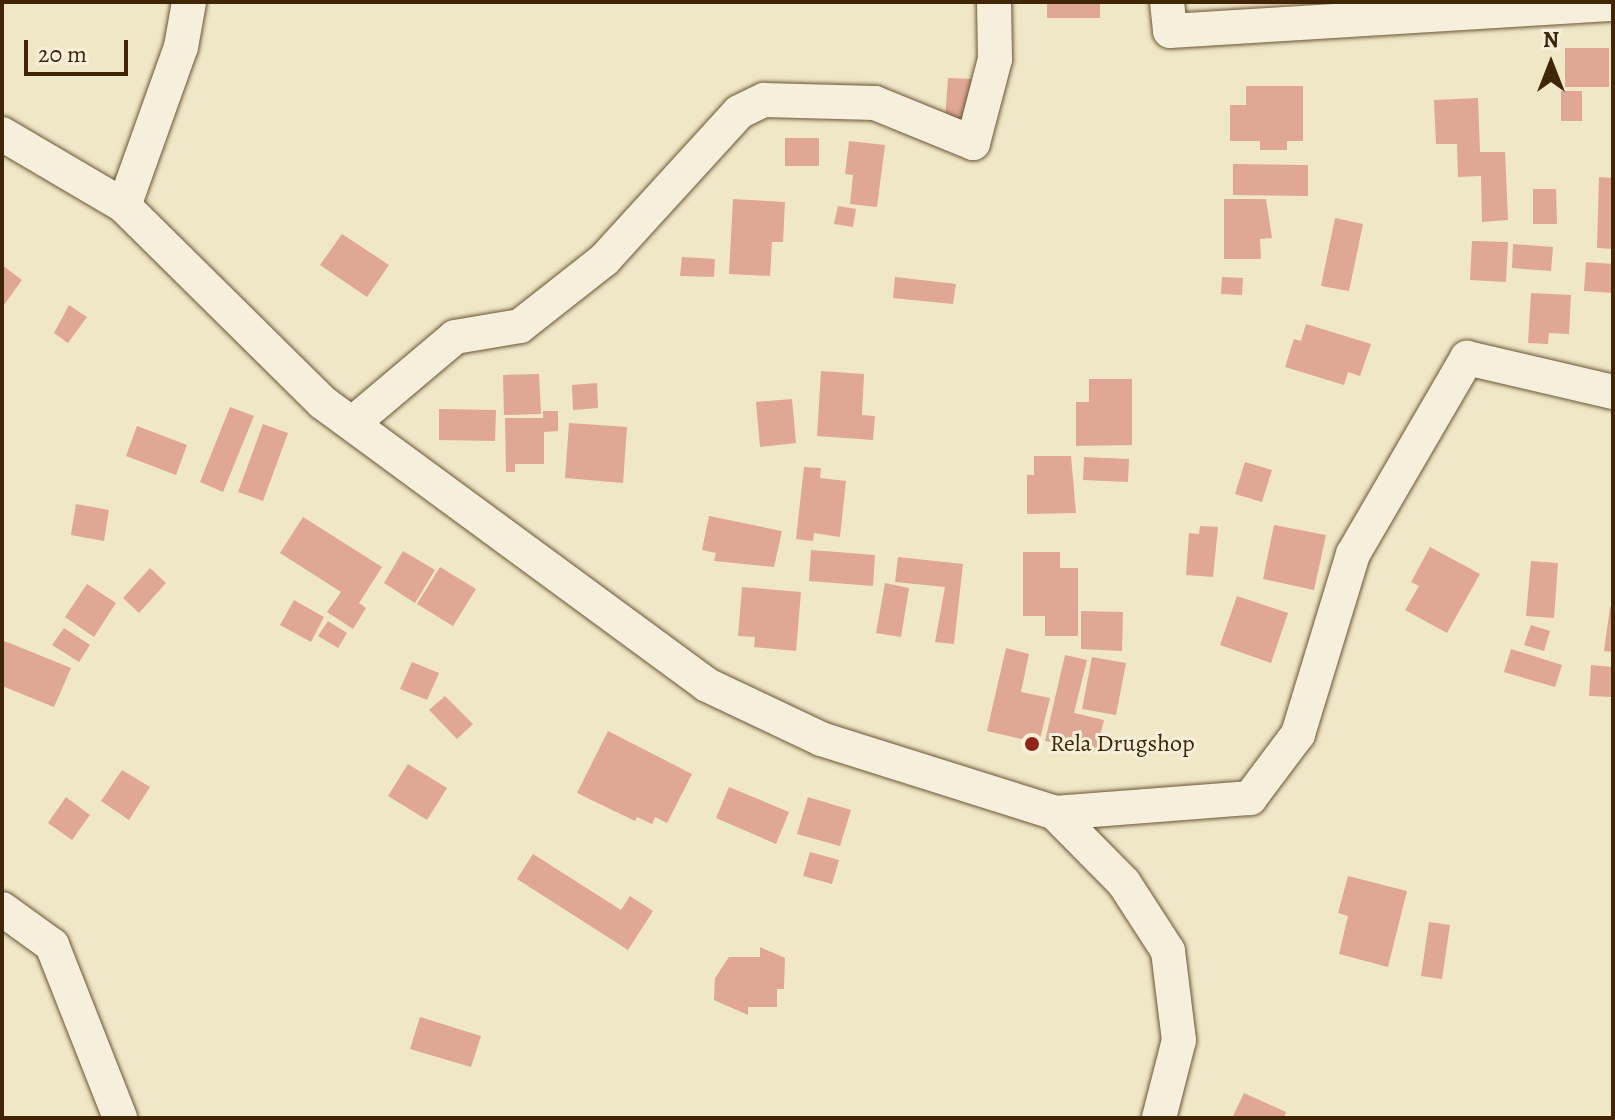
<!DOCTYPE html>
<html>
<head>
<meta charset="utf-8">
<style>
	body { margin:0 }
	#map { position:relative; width:1615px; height:1120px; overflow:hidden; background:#f0e7c7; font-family:Alegreya,serif }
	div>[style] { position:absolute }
	.building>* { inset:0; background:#e0a795 }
	.roads { filter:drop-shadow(0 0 2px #6c5636) drop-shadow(0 0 2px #6c5636) }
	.minor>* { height:34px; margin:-17px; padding:0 17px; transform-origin:17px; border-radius:17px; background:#f5efdb }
	.dots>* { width:22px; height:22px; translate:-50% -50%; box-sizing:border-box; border:4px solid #f5efdb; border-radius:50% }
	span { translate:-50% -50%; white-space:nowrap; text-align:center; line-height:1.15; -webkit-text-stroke:6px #f5efdb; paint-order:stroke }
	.poi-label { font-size:24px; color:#402606 }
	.left { translate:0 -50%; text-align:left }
	.frame { position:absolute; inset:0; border:4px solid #402606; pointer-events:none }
	.north { position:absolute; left:1511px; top:24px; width:80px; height:80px; -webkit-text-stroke:6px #f5efdb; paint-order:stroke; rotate:0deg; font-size:22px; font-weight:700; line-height:32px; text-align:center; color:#402606 }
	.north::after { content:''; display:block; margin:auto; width:28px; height:36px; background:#402606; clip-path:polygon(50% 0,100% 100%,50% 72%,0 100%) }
	.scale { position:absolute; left:24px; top:40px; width:104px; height:36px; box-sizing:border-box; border:4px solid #402606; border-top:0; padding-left:10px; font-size:24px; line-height:28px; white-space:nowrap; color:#402606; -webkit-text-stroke:6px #f5efdb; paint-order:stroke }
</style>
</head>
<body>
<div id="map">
	<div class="building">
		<div style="clip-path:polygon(1047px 2px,1100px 2px,1100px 18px,1047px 18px)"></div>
		<div style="clip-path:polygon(1565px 48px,1609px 48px,1609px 87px,1565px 87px)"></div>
		<div style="clip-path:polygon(948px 78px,973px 79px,971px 120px,945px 119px)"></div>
		<div style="clip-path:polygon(1246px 86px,1303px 86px,1303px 141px,1287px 141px,1287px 150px,1260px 150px,1260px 141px,1230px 141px,1230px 105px,1246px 105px)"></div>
		<div style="clip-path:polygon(1561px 91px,1582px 91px,1582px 121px,1561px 121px)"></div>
		<div style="clip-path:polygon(1478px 98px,1480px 152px,1505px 152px,1508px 220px,1482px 222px,1481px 176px,1458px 177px,1457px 144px,1436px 144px,1434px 100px)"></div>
		<div style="clip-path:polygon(785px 138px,819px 138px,819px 166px,785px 166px)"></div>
		<div style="clip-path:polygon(849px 141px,885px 145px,877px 207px,850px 204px,853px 175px,845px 174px)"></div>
		<div style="clip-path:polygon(1233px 164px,1308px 165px,1308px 196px,1233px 195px)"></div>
		<div style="clip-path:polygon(1599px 177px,1613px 178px,1613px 249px,1597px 248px)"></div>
		<div style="clip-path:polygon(1533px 189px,1556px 189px,1557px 224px,1533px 224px)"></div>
		<div style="clip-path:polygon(733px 199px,785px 202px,783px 242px,772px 242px,770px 276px,729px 274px)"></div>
		<div style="clip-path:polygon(1224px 199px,1266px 199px,1272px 238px,1260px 239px,1261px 259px,1224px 259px)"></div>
		<div style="clip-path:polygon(838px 206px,856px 209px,853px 227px,834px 224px)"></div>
		<div style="clip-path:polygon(1335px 218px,1363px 224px,1349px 291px,1321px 286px)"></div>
		<div style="clip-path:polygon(342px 234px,389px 265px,367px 297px,320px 265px)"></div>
		<div style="clip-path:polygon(1472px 241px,1508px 242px,1506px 282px,1470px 280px)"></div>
		<div style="clip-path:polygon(1513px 244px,1553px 247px,1551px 271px,1512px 268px)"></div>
		<div style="clip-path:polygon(682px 257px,715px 259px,714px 277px,680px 276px)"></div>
		<div style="clip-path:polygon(1586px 262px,1613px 264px,1613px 293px,1584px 291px)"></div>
		<div style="clip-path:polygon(2px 265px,22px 280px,4px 305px,2px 304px)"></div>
		<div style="clip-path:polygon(895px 277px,956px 284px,953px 304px,893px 298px)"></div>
		<div style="clip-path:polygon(1222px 277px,1243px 278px,1242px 295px,1221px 294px)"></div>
		<div style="clip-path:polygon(1531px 293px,1571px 295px,1569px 334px,1549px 333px,1548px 344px,1528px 343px)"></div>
		<div style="clip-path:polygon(69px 305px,87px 317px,68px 343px,54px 333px)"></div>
		<div style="clip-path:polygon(1306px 324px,1371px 344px,1360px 376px,1348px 372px,1344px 385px,1285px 367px,1294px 339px,1301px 341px)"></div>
		<div style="clip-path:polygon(821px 371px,864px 374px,862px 415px,875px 416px,873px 440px,817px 436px)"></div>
		<div style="clip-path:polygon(539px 374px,541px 414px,504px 415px,503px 375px)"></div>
		<div style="clip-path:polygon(1089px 379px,1132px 379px,1132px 445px,1076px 446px,1076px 402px,1089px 402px)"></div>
		<div style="clip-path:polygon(597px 383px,598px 408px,573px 410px,572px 385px)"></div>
		<div style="clip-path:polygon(792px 399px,796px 443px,760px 447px,756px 402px)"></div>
		<div style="clip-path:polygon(230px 407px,254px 416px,223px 492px,200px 482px)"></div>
		<div style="clip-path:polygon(439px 409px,496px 410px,495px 441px,439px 440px)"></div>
		<div style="clip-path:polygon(543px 411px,558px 411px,558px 431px,544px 432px,544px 464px,515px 464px,515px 472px,506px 472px,505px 418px,543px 418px)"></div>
		<div style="clip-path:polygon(569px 423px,627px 427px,623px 483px,565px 478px)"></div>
		<div style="clip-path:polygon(263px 424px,288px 433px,263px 501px,238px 492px)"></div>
		<div style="clip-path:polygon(137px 426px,187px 445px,176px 475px,126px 456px)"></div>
		<div style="clip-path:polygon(1034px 456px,1071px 456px,1076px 513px,1027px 514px,1027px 475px,1034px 475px)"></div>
		<div style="clip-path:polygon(1084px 457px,1129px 459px,1128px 482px,1083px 480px)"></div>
		<div style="clip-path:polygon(1245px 462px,1272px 470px,1262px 502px,1235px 494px)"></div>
		<div style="clip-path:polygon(804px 467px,821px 468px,820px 478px,846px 481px,840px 537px,814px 533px,813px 541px,796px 539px)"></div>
		<div style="clip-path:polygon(76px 504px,109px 510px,104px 541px,71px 535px)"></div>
		<div style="clip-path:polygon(709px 516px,782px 531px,774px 567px,714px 561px,716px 553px,702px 550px)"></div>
		<div style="clip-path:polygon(303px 517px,382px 567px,359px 603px,366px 608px,353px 629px,327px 612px,341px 592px,280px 553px)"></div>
		<div style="clip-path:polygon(1274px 525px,1326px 535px,1314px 590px,1263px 579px)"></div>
		<div style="clip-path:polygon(1200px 526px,1218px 527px,1213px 577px,1186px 575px,1189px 533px,1199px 534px)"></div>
		<div style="clip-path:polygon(1430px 547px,1480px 574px,1447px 633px,1405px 610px,1419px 586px,1411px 582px)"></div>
		<div style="clip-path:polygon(811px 550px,875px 555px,873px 586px,809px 581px)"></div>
		<div style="clip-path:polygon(403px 551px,435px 570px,415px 603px,384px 583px)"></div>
		<div style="clip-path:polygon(1023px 552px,1060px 552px,1060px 568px,1078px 568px,1078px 636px,1045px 636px,1045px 616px,1023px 616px)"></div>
		<div style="clip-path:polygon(898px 557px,963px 564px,954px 644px,935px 642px,945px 587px,895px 582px)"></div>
		<div style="clip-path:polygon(1531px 561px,1558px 563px,1554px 618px,1526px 616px)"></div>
		<div style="clip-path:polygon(440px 567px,476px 589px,453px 626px,417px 604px)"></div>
		<div style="clip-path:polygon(150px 568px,166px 583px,139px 613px,123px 598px)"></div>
		<div style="clip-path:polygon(885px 583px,909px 588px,901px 637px,876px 633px)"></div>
		<div style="clip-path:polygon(87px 584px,116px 603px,94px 637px,65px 617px)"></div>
		<div style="clip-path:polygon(742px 587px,801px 592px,796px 651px,754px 647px,755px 637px,738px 636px)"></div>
		<div style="clip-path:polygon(1237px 596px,1288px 613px,1271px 663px,1220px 645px)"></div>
		<div style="clip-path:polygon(294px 600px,324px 617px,311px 642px,280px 625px)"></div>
		<div style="clip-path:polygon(1610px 607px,1613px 607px,1613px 652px,1604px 651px)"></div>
		<div style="clip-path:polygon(1081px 611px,1123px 612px,1122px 651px,1081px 649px)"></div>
		<div style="clip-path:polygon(328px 621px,347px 633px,338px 648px,318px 636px)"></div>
		<div style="clip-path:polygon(1531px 625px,1550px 631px,1544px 651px,1524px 645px)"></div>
		<div style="clip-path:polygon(64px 628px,90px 645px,79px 662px,52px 645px)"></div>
		<div style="clip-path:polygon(2px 640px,71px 668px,54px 707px,2px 686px)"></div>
		<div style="clip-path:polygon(1006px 648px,1029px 654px,1021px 692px,1050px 698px,1039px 743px,987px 731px)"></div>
		<div style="clip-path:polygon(1511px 649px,1562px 665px,1555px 687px,1504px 672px)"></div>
		<div style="clip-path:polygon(1065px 655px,1087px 660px,1074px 713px,1104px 720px,1096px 752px,1045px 741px)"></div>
		<div style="clip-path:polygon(1092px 657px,1126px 663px,1116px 715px,1082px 709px)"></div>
		<div style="clip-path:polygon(412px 662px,439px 673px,427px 700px,400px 689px)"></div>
		<div style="clip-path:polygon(1591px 665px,1613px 667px,1613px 697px,1589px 696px)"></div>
		<div style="clip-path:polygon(445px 696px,473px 724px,457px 739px,429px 710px)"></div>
		<div style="clip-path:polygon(608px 731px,692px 774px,667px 823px,655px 817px,652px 824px,637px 817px,635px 821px,577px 793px)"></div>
		<div style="clip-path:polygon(408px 764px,447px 788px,427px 820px,388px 796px)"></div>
		<div style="clip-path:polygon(122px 770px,150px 787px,129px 820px,101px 801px)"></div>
		<div style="clip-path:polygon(729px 787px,789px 812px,776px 844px,716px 818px)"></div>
		<div style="clip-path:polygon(66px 797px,90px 815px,72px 840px,48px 823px)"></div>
		<div style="clip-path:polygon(808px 797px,851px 810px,840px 846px,797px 834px)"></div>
		<div style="clip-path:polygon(810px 852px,839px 860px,832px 884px,803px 876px)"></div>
		<div style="clip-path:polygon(533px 854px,621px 910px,630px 896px,653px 911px,628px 950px,517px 879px)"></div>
		<div style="clip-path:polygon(1348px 876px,1407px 891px,1388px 967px,1339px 954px,1348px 916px,1338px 913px)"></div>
		<div style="clip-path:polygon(1429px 922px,1450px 925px,1442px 979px,1421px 976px)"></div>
		<div style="clip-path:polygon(760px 947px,785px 958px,784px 989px,777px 989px,777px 1007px,748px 1007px,748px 1015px,714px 1000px,715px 978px,729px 957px,760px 957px)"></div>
		<div style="clip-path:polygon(420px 1017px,481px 1036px,471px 1067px,410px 1049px)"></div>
		<div style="clip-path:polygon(1244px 1093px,1286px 1112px,1284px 1118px,1232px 1118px)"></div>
	</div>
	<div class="roads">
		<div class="minor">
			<div style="left:1167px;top:2px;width:29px;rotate:84deg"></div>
			<div style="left:1170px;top:31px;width:444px;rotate:-3.5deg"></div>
			<div style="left:2px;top:134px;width:142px;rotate:30.5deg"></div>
			<div style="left:124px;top:206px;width:279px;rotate:44.7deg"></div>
			<div style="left:322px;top:402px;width:478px;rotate:36.3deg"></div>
			<div style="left:707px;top:685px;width:126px;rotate:25.3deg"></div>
			<div style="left:821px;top:739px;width:245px;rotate:17.5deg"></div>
			<div style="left:1055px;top:813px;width:98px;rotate:45.4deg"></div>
			<div style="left:1124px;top:883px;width:81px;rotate:57.1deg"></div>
			<div style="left:1168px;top:951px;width:90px;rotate:83deg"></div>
			<div style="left:1179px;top:1040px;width:81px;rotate:104.4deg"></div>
			<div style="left:124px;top:206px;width:169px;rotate:-70.3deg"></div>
			<div style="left:181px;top:47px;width:46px;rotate:-79.9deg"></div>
			<div style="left:353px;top:423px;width:133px;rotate:-40.1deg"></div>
			<div style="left:455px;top:337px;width:66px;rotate:-9.6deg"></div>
			<div style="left:520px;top:326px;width:107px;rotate:-38.2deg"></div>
			<div style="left:604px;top:260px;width:200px;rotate:-47.6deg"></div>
			<div style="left:739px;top:112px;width:28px;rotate:-26deg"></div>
			<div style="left:764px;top:100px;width:111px;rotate:1.5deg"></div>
			<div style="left:875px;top:103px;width:106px;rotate:22.2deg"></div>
			<div style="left:973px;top:143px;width:87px;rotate:-75.3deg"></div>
			<div style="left:995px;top:59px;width:57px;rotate:-91deg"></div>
			<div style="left:1055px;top:813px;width:196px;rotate:-4.4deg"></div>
			<div style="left:1250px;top:798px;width:80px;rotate:-53.1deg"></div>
			<div style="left:1298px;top:734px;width:188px;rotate:-73deg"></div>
			<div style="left:1353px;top:554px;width:227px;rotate:-59.8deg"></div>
			<div style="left:1467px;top:358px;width:150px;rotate:13.1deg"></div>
			<div style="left:2px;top:909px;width:62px;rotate:35.8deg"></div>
			<div style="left:52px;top:945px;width:186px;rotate:68.5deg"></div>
		</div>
	</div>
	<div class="dots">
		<div style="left:1032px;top:744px;background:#8f2418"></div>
	</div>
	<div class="poi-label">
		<span class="left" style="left:1050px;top:744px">Rela Drugshop</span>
	</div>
	<div class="frame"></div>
	<div class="north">N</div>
	<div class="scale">20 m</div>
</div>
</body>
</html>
